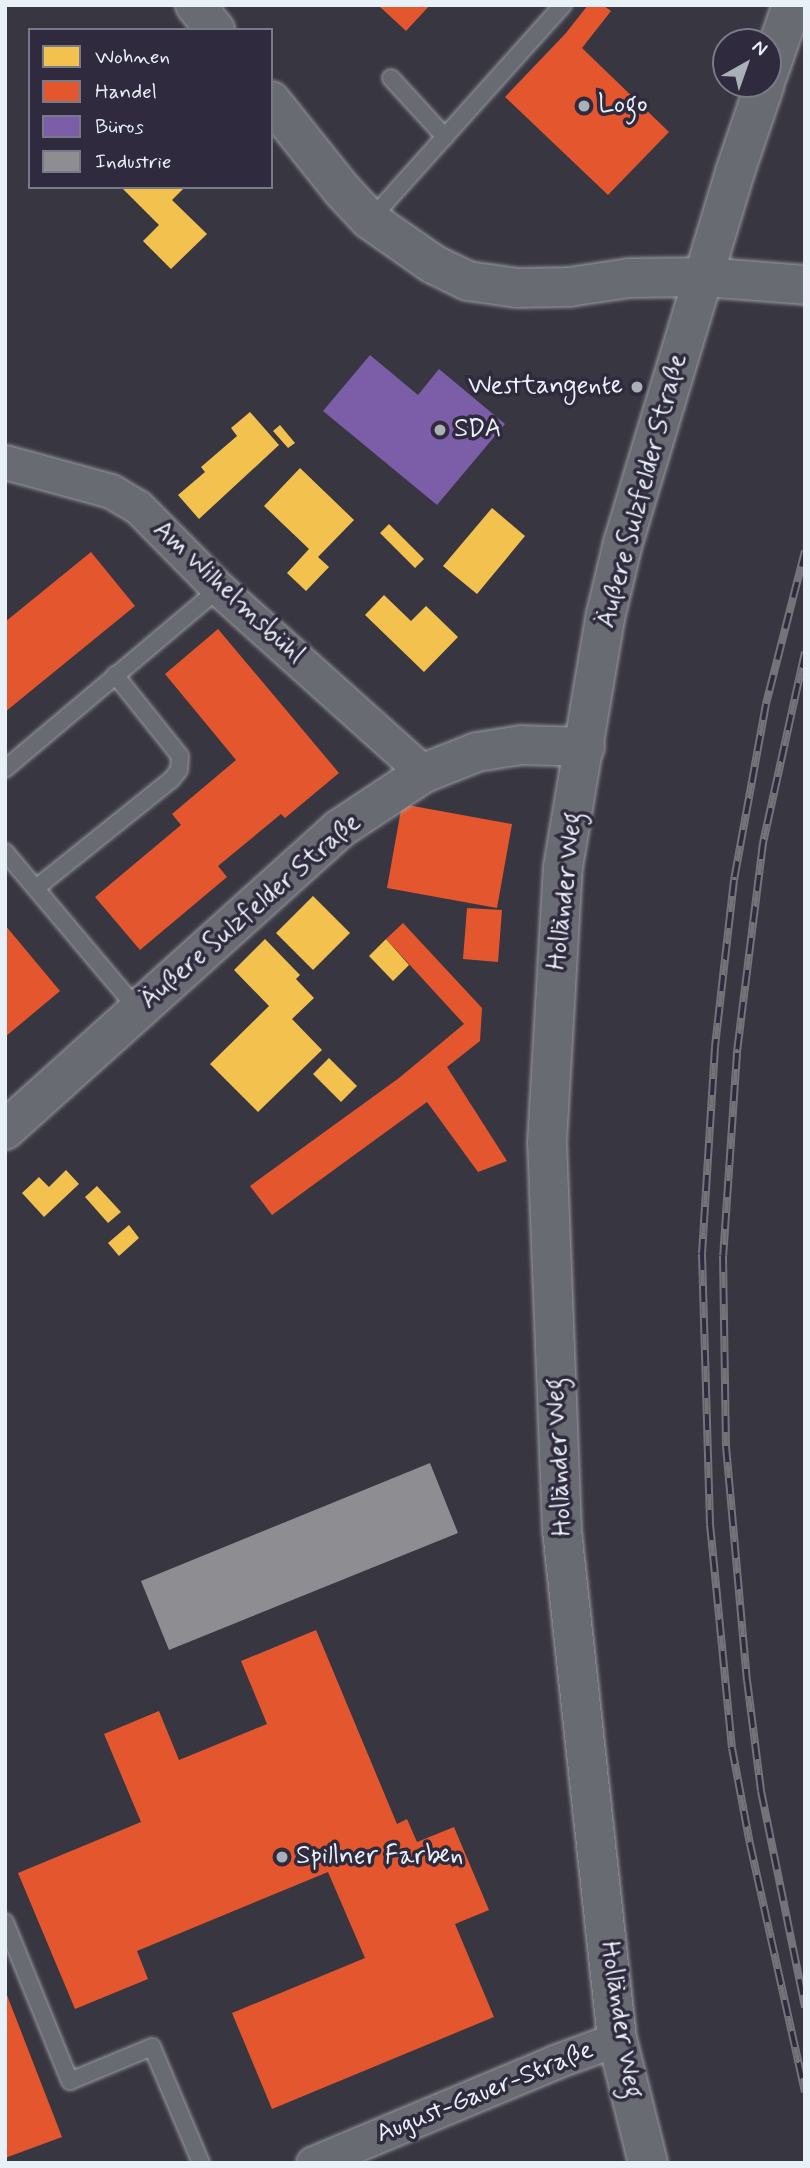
<!DOCTYPE html>
<html>
<head>
<meta charset="utf-8">
<style>
	body { margin:0 }
	#map { position:relative; width:810px; height:2168px; overflow:hidden; background:#383640; font-family:Mynerve,sans-serif }
	div>[style] { position:absolute }
	.homes>* { inset:0; background:#f2c14e }
	.shops>* { inset:0; background:#e4572e }
	.offices>* { inset:0; background:#7b5ea7 }
	.industry>* { inset:0; background:#8d8d92 }
	.roads { filter:drop-shadow(0 0 2px #9c9ca2) drop-shadow(0 0 2px #9c9ca2) }
	.service>* { height:16px; margin:-8px; padding:0 8px; transform-origin:8px; border-radius:8px; background:#696b72 }
	.minor>* { height:33px; margin:-16.5px; padding:0 16.5px; transform-origin:16.5px; border-radius:16.5px; background:#696b72 }
	.tertiary>* { height:38px; margin:-19px; padding:0 19px; transform-origin:19px; border-radius:19px; background:#696b72 }
	.secondary>* { height:38px; margin:-19px; padding:0 19px; transform-origin:19px; border-radius:19px; background:#696b72 }
	.rail>* { height:8px; margin-top:-4px; transform-origin:0; background:repeating-linear-gradient(90deg,#2f2a3d 0 16px,#747379 0 32px); box-sizing:border-box; border-block:2px solid #747379 }
	.dots>* { width:19px; height:19px; translate:-50% -50%; box-sizing:border-box; border:4px solid #2f2a3d; border-radius:50% }
	span { translate:-50% -50%; white-space:nowrap; text-align:center; line-height:1.15; -webkit-text-stroke:7px #2f2a3d; paint-order:stroke }
	.poi-label { font-size:26px; color:#e8f1f8 }
	.left { translate:0 -50%; text-align:left }
	.right { translate:-100% -50%; text-align:right }
	.street-label { font-size:26px; color:#e8f1f8 }
	.frame { position:absolute; inset:0; border:7px solid #e8f1f8; pointer-events:none }
	.legend { position:absolute; left:28px; top:28px; width:245px; height:161px; box-sizing:border-box; background:#2f2a3d; border:2px solid #797a88; margin:0; padding:9px 12px; list-style:none; font-size:21px; color:#e8f1f8 }
	.legend li { display:flex; align-items:center; gap:14px; height:35px }
	.legend b { width:35px; border:2px solid #797a88 }
	.north { position:absolute; left:712px; top:28px; width:70px; height:70px; box-sizing:border-box; background:#2f2a3d; border:2px solid #797a88; border-radius:50%; rotate:40deg; font-size:19px; font-weight:700; line-height:28px; text-align:center; color:#e8f1f8 }
	.north::after { content:''; display:block; margin:auto; width:24px; height:32px; background:#aab0b8; clip-path:polygon(50% 0,100% 100%,50% 72%,0 100%) }
</style>
</head>
<body>
<div id="map">
	<div class="homes">
		<div style="clip-path:polygon(121px 187px,185px 187px,172px 200px,207px 234px,171px 269px,143px 241px,159px 225px)"></div>
		<div style="clip-path:polygon(250px 412px,279px 445px,199px 519px,178px 495px,205px 472px,201px 467px,237px 436px,231px 428px)"></div>
		<div style="clip-path:polygon(280px 425px,295px 443px,288px 448px,273px 431px)"></div>
		<div style="clip-path:polygon(300px 468px,354px 520px,318px 557px,329px 567px,306px 591px,287px 573px,309px 549px,264px 506px)"></div>
		<div style="clip-path:polygon(492px 508px,525px 536px,477px 594px,443px 566px)"></div>
		<div style="clip-path:polygon(389px 524px,424px 559px,415px 568px,380px 533px)"></div>
		<div style="clip-path:polygon(384px 595px,411px 621px,426px 606px,458px 637px,424px 672px,365px 615px)"></div>
		<div style="clip-path:polygon(313px 896px,350px 933px,313px 970px,276px 933px)"></div>
		<div style="clip-path:polygon(265px 939px,300px 975px,296px 979px,314px 998px,292px 1019px,322px 1050px,258px 1112px,210px 1064px,269px 1006px,234px 970px)"></div>
		<div style="clip-path:polygon(386px 939px,409px 965px,393px 981px,369px 956px)"></div>
		<div style="clip-path:polygon(329px 1058px,357px 1086px,341px 1102px,313px 1074px)"></div>
		<div style="clip-path:polygon(66px 1170px,79px 1184px,44px 1217px,22px 1193px,39px 1177px,49px 1187px)"></div>
		<div style="clip-path:polygon(97px 1186px,121px 1212px,108px 1223px,85px 1197px)"></div>
		<div style="clip-path:polygon(129px 1225px,139px 1238px,119px 1256px,108px 1243px)"></div>
	</div>
	<div class="shops">
		<div style="clip-path:polygon(378px 5px,430px 5px,406px 31px)"></div>
		<div style="clip-path:polygon(588px 5px,603px 5px,611px 11px,582px 48px,669px 132px,608px 195px,505px 97px,566px 33px)"></div>
		<div style="clip-path:polygon(91px 552px,135px 606px,5px 712px,5px 622px)"></div>
		<div style="clip-path:polygon(218px 629px,339px 773px,285px 818px,281px 814px,218px 866px,227px 877px,140px 950px,95px 897px,181px 825px,172px 814px,236px 760px,165px 674px)"></div>
		<div style="clip-path:polygon(402px 804px,512px 824px,497px 908px,387px 888px)"></div>
		<div style="clip-path:polygon(467px 908px,502px 910px,498px 962px,463px 959px)"></div>
		<div style="clip-path:polygon(403px 923px,482px 1008px,480px 1041px,447px 1067px,507px 1161px,478px 1172px,427px 1102px,272px 1215px,250px 1186px,399px 1078px,464px 1024px,386px 939px)"></div>
		<div style="clip-path:polygon(5px 925px,60px 991px,5px 1037px)"></div>
		<div style="clip-path:polygon(316px 1630px,397px 1824px,407px 1819px,417px 1842px,454px 1827px,489px 1910px,455px 1924px,494px 2017px,272px 2109px,232px 2013px,365px 1958px,328px 1872px,137px 1951px,148px 1979px,75px 2009px,18px 1873px,141px 1822px,104px 1734px,159px 1711px,179px 1760px,267px 1724px,241px 1661px)"></div>
		<div style="clip-path:polygon(5px 1990px,62px 2137px,5px 2158px)"></div>
	</div>
	<div class="offices">
		<div style="clip-path:polygon(370px 355px,418px 395px,439px 369px,505px 424px,437px 505px,323px 411px)"></div>
	</div>
	<div class="industry">
		<div style="clip-path:polygon(430px 1463px,458px 1533px,169px 1650px,141px 1581px)"></div>
	</div>
	<div class="roads">
		<div class="service">
			<div style="left:391px;top:78px;width:80px;rotate:47.5deg"></div>
			<div style="left:370px;top:220px;width:289px;rotate:-48.1deg"></div>
			<div style="left:5px;top:769px;width:280px;rotate:-40.1deg"></div>
			<div style="left:5px;top:852px;width:207px;rotate:49.9deg"></div>
			<div style="left:36px;top:888px;width:173px;rotate:-38.7deg"></div>
			<div style="left:171px;top:780px;width:13px;rotate:-51deg"></div>
			<div style="left:179px;top:770px;width:14px;rotate:-86deg"></div>
			<div style="left:180px;top:756px;width:104px;rotate:-128.7deg"></div>
			<div style="left:5px;top:1922px;width:172px;rotate:67.8deg"></div>
			<div style="left:70px;top:2081px;width:89px;rotate:-22.5deg"></div>
			<div style="left:152px;top:2047px;width:126px;rotate:67.1deg"></div>
		</div>
		<div class="minor">
			<div style="left:5px;top:462px;width:110px;rotate:15.3deg"></div>
			<div style="left:111px;top:491px;width:31px;rotate:31deg"></div>
			<div style="left:138px;top:507px;width:115px;rotate:45.4deg"></div>
			<div style="left:219px;top:589px;width:275px;rotate:41.9deg"></div>
			<div style="left:313px;top:2163px;width:261px;rotate:-22.7deg"></div>
			<div style="left:554px;top:2062px;width:67px;rotate:-20.1deg"></div>
		</div>
		<div class="tertiary">
			<div style="left:195px;top:5px;width:32px;rotate:51deg"></div>
			<div style="left:271px;top:101px;width:114px;rotate:51.4deg"></div>
			<div style="left:342px;top:190px;width:41px;rotate:47deg"></div>
			<div style="left:370px;top:220px;width:77px;rotate:34.9deg"></div>
			<div style="left:433px;top:264px;width:39px;rotate:26deg"></div>
			<div style="left:468px;top:281px;width:49px;rotate:8.1deg"></div>
			<div style="left:517px;top:288px;width:52px;rotate:-1.1deg"></div>
			<div style="left:569px;top:287px;width:61px;rotate:-8.5deg"></div>
			<div style="left:629px;top:278px;width:75px;rotate:-0.8deg"></div>
			<div style="left:704px;top:277px;width:101px;rotate:4.5deg"></div>
		</div>
		<div class="secondary">
			<div style="left:768px;top:74px;width:73px;rotate:-70.8deg"></div>
			<div style="left:5px;top:1130px;width:450px;rotate:-42deg"></div>
			<div style="left:339px;top:829px;width:102px;rotate:-33.4deg"></div>
			<div style="left:424px;top:773px;width:57px;rotate:-21.6deg"></div>
			<div style="left:477px;top:752px;width:45px;rotate:-9deg"></div>
			<div style="left:521px;top:745px;width:64px;rotate:1.8deg"></div>
			<div style="left:648px;top:2163px;width:128px;rotate:-104deg"></div>
			<div style="left:617px;top:2039px;width:512px;rotate:-96.17deg"></div>
			<div style="left:562px;top:1530px;width:387px;rotate:-92.2deg"></div>
			<div style="left:547px;top:1143px;width:276px;rotate:-86.7deg"></div>
			<div style="left:563px;top:867px;width:253px;rotate:-80.4deg"></div>
			<div style="left:605px;top:618px;width:77px;rotate:-76.5deg"></div>
			<div style="left:623px;top:543px;width:388px;rotate:-73.2deg"></div>
			<div style="left:735px;top:172px;width:93px;rotate:-71.2deg"></div>
		</div>
	</div>
	<div class="rail">
		<div style="left:805px;top:551px;width:158px;rotate:104.3deg"></div>
		<div style="left:766px;top:704px;width:179px;rotate:100.3deg"></div>
		<div style="left:734px;top:880px;width:168px;rotate:96.5deg"></div>
		<div style="left:715px;top:1047px;width:207px;rotate:93.6deg"></div>
		<div style="left:702px;top:1254px;width:270px;rotate:88.3deg"></div>
		<div style="left:710px;top:1524px;width:225px;rotate:84.4deg"></div>
		<div style="left:732px;top:1748px;width:98px;rotate:79.4deg"></div>
		<div style="left:750px;top:1844px;width:254px;rotate:77.5deg"></div>
		<div style="left:805px;top:652px;width:196px;rotate:102.4deg"></div>
		<div style="left:763px;top:843px;width:212px;rotate:97.1deg"></div>
		<div style="left:737px;top:1053px;width:203px;rotate:93.9deg"></div>
		<div style="left:723px;top:1256px;width:190px;rotate:89.1deg"></div>
		<div style="left:726px;top:1446px;width:235px;rotate:84.9deg"></div>
		<div style="left:747px;top:1680px;width:112px;rotate:82.8deg"></div>
		<div style="left:761px;top:1791px;width:221px;rotate:78.5deg"></div>
	</div>
	<div class="dots">
		<div style="left:584px;top:106px;background:#aab0b8"></div>
		<div style="left:637px;top:387px;background:#aab0b8"></div>
		<div style="left:440px;top:430px;background:#aab0b8"></div>
		<div style="left:282px;top:1857px;background:#aab0b8"></div>
	</div>
	<div class="poi-label">
		<span class="left" style="left:598px;top:106px">Logo</span>
		<span class="right" style="left:623px;top:387px">Westtangente</span>
		<span class="left" style="left:454px;top:430px">SDA</span>
		<span class="left" style="left:296px;top:1857px">Spillner Farben</span>
	</div>
	<div class="street-label">
		<span style="left:643px;top:491px;rotate:-75deg">Äußere Sulzfelder Straße</span>
		<span style="left:228px;top:593px;rotate:43deg">Am Wilhelmsbühl</span>
		<span style="left:566px;top:891px;rotate:-84deg">Holländer Weg</span>
		<span style="left:251px;top:912px;rotate:-41deg">Äußere Sulzfelder Straße</span>
		<span style="left:560px;top:1457px;rotate:-93deg">Holländer Weg</span>
		<span style="left:620px;top:2020px;rotate:81deg">Holländer Weg</span>
		<span style="left:485px;top:2093px;rotate:-22deg">August-Gauer-Straße</span>
	</div>
	<div class="frame"></div>
	<ul class="legend">
	<li><b style="height:19px;background:#f2c14e"></b>Wohnen</li>
	<li><b style="height:19px;background:#e4572e"></b>Handel</li>
	<li><b style="height:19px;background:#7b5ea7"></b>Büros</li>
	<li><b style="height:19px;background:#8d8d92"></b>Industrie</li>
	</ul>
	<div class="north">N</div>
</div>
</body>
</html>
